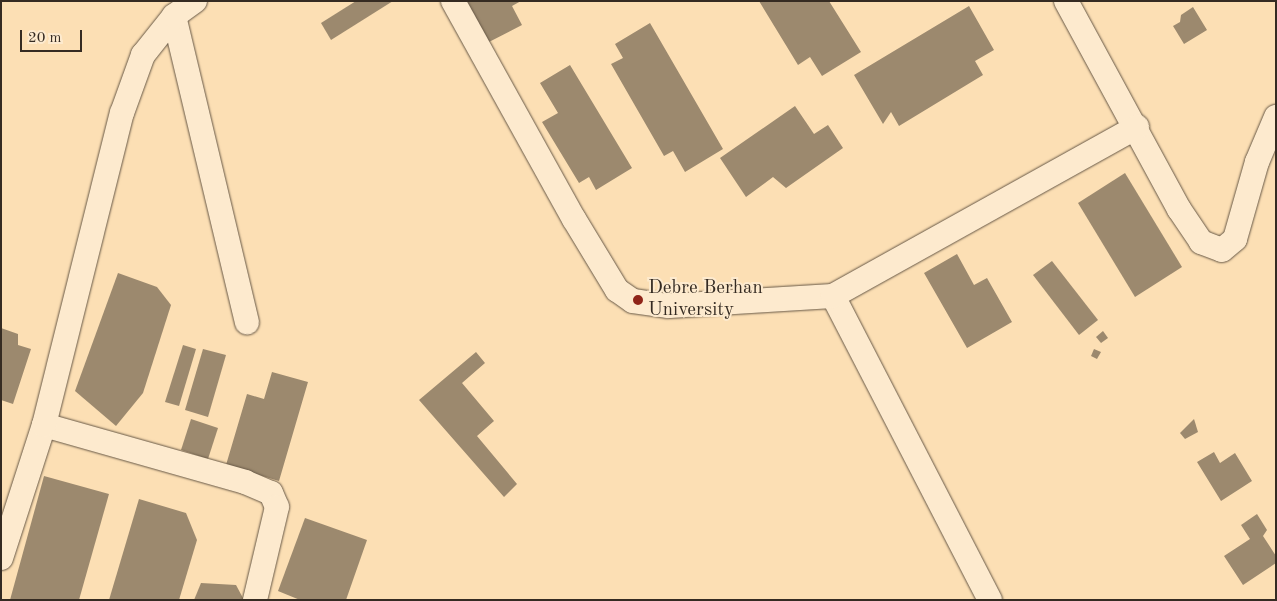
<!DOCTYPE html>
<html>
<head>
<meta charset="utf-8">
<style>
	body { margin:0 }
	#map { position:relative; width:1277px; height:601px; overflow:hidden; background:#fcdfb4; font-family:"Old Standard TT",serif }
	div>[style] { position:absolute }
	.building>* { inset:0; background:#9c896e }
	.roads { filter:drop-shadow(0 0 1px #675846) drop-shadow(0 0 1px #675846) }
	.minor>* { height:24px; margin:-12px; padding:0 12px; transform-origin:12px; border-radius:12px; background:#fdeace }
	.dots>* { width:14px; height:14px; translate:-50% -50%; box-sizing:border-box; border:2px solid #fdeace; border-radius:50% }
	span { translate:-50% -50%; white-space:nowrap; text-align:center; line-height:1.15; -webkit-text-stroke:4px #fdeace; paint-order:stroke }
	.poi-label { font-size:19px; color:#352b22 }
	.left { translate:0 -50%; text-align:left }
	.frame { position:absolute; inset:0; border:2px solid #352b22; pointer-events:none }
	.scale { position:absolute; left:20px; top:30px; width:62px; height:22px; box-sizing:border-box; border:2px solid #352b22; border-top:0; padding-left:6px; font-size:15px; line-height:18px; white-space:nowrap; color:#352b22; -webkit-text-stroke:4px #fdeace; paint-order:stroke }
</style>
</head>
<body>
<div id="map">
	<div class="building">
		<div style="clip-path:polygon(356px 1px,393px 1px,331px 40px,321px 23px)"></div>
		<div style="clip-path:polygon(466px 1px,521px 1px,512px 6px,522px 25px,487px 43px)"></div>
		<div style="clip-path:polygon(759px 1px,829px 1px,861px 52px,822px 76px,810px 57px,798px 65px)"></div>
		<div style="clip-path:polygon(969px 6px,994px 50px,975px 61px,983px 75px,899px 126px,891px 112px,883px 124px,854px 75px)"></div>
		<div style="clip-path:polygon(1193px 7px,1207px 30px,1184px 44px,1173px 26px,1180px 22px,1181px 15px)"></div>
		<div style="clip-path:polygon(650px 23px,723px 149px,685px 172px,673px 151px,664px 156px,611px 64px,623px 58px,615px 44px)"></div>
		<div style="clip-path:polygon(570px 65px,632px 168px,596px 190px,589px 177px,579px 183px,542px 122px,558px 113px,540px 83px)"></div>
		<div style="clip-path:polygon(795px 106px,814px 134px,828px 125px,843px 148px,786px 188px,773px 177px,746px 197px,720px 158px)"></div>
		<div style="clip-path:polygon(1125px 173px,1182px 267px,1135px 297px,1078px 203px)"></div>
		<div style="clip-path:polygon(957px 254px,974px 285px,987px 278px,1012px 322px,967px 348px,924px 273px)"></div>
		<div style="clip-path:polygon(1052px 261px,1098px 320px,1079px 335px,1033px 275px)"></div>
		<div style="clip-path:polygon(118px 273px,157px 287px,171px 305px,143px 393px,116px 426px,75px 391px)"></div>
		<div style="clip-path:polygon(1px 328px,18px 334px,18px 345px,31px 349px,13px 404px,1px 400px)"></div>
		<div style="clip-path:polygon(1103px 331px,1108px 338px,1101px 343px,1096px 337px)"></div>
		<div style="clip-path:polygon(183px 345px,196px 349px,179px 406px,165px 402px)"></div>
		<div style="clip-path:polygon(203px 349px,226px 355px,208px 417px,185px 410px)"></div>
		<div style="clip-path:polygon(1094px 349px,1101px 352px,1097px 359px,1091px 356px)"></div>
		<div style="clip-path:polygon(476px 352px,485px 363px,462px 383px,494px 421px,477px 436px,517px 484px,504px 497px,419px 400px)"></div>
		<div style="clip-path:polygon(272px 372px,308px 382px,279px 481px,226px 465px,247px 394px,264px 399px)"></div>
		<div style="clip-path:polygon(191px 419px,218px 428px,208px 459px,181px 450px)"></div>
		<div style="clip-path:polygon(1194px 419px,1198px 432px,1185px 439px,1180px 433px)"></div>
		<div style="clip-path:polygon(1214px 452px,1220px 463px,1235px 453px,1252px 481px,1221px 501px,1197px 462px)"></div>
		<div style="clip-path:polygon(44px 476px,109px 494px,79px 600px,10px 600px)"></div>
		<div style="clip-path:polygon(139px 499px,186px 513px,197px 540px,179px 600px,109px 600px)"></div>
		<div style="clip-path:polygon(1257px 514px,1267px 530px,1263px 536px,1276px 556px,1276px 563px,1243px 585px,1224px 556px,1250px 539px,1241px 525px)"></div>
		<div style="clip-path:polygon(305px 518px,367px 540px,346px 600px,300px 600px,278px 591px)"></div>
		<div style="clip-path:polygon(201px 583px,236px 585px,244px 600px,194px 600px)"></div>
	</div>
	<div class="roads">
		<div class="minor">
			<div style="left:453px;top:1px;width:249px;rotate:61deg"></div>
			<div style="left:574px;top:219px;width:83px;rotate:58.8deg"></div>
			<div style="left:617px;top:290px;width:19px;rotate:35deg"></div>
			<div style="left:633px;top:301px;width:36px;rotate:8deg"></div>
			<div style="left:669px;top:306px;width:164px;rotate:-3.5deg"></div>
			<div style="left:1066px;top:1px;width:237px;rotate:61.5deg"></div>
			<div style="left:1179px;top:209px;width:40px;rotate:56deg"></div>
			<div style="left:1201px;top:242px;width:22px;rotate:21deg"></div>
			<div style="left:1222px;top:250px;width:17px;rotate:-40deg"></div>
			<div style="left:1235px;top:239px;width:80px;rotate:-74.1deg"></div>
			<div style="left:1257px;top:162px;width:49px;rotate:-67.1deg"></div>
			<div style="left:174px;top:16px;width:315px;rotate:76.6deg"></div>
			<div style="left:44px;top:425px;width:209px;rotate:15.8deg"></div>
			<div style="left:245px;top:482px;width:28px;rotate:23deg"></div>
			<div style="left:271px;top:493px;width:15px;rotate:67deg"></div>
			<div style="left:277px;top:507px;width:96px;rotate:103.3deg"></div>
			<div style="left:1px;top:558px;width:140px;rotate:-72.1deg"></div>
			<div style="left:44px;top:425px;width:322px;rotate:-76deg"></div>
			<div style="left:122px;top:113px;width:62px;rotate:-70.1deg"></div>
			<div style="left:143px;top:55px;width:50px;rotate:-51.5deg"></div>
			<div style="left:174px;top:16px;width:26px;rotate:-36deg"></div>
			<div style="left:990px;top:600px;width:342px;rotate:-117.3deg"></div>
			<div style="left:833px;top:296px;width:348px;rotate:-29.1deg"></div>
		</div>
	</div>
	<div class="dots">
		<div style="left:638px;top:300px;background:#8f2418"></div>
	</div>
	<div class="poi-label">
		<span class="left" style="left:648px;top:300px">Debre Berhan<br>University</span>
	</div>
	<div class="frame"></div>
	<div class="scale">20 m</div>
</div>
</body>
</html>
